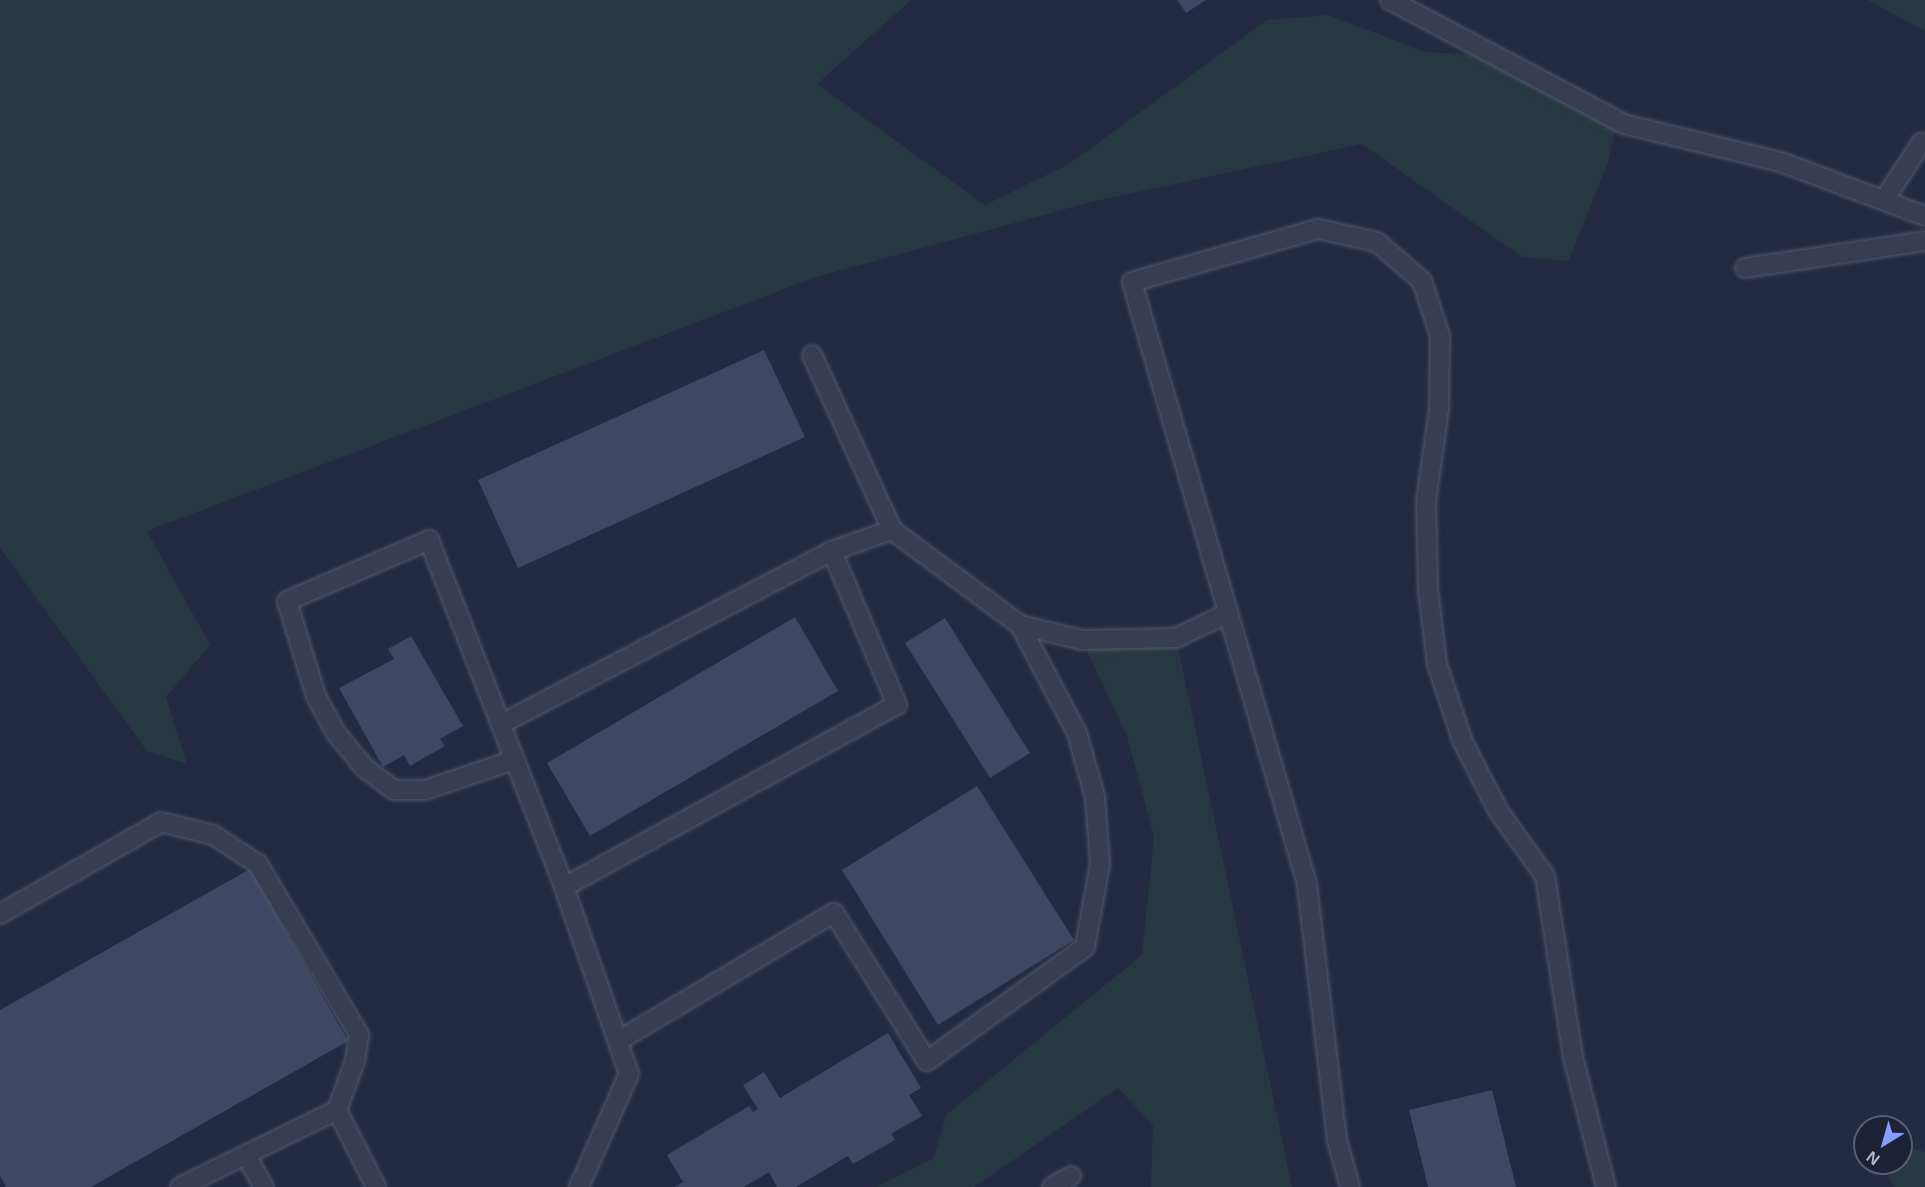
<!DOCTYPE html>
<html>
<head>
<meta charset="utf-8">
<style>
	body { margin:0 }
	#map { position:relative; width:1925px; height:1187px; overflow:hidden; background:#242a42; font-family:Arial,sans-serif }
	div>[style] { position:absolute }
	.green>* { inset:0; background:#263943 }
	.building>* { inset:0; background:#404762 }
	.roads { filter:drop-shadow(0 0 2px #53586c) drop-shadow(0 0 2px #53586c) }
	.minor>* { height:18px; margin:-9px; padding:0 9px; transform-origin:9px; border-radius:9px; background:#383d51 }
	span { translate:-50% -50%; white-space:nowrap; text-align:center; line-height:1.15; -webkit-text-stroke:6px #1d2237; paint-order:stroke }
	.north { position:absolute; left:1853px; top:1115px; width:60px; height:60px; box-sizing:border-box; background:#1d2237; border:2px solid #5a5e73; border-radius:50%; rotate:217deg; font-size:16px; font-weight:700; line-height:24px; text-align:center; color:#b5b9cc }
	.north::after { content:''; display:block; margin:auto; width:21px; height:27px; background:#889bfe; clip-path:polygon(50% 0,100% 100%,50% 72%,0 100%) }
</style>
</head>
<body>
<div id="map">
	<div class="green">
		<div style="clip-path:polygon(0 0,911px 0,817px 84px,985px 205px,1069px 164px,1267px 20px,1328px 15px,1426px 52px,1497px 55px,1617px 121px,1608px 162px,1569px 261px,1522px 257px,1362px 144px,1091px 202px,816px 277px,147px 531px,210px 645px,166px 697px,187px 764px,147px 751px,0 548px)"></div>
		<div style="clip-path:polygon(1867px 0,1925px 0,1925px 31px,1870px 1px)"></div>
		<div style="clip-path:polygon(1176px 638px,1292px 1187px,1151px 1187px,1153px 1125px,1118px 1088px,974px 1187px,876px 1187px,934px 1158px,946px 1115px,1142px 955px,1154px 837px,1127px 736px,1082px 640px)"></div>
		<div style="clip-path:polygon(1901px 1145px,1925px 1152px,1925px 1187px,1893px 1187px,1883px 1163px,1901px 1163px)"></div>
	</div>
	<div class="building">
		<div style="clip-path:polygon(1177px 0,1206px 0,1186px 13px)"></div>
		<div style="clip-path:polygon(764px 350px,805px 437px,518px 568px,478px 480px)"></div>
		<div style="clip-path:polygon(795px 617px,838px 691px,590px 836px,547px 763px)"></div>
		<div style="clip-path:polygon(945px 618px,1030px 753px,990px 778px,905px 643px)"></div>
		<div style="clip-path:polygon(411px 636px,463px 726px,440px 739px,445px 746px,410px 766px,404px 755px,383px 767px,339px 688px,394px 659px,388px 649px)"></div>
		<div style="clip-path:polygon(977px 786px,1074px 940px,938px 1025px,842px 870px)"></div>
		<div style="clip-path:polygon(250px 869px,348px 1041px,91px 1187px,6px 1187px,0 1176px,0 1010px)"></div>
		<div style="clip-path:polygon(888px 1033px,921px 1088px,909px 1095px,922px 1116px,891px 1134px,895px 1140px,853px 1164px,848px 1156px,796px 1187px,777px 1187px,769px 1172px,744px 1187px,674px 1187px,683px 1182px,667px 1155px,749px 1106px,753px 1112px,758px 1109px,743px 1085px,764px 1072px,780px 1098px)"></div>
		<div style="clip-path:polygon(1492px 1090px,1516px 1187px,1428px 1187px,1409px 1110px)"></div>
	</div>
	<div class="roads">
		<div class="minor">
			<div style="left:1390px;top:0;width:265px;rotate:27.9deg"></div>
			<div style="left:1624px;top:124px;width:162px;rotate:13.6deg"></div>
			<div style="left:1781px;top:162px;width:154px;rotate:20.6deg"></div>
			<div style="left:1884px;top:200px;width:69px;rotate:-56.8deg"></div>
			<div style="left:1745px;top:268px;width:182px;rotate:-8.5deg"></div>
			<div style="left:812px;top:355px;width:192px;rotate:65.4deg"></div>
			<div style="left:501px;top:724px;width:373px;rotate:-27.6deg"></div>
			<div style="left:514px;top:760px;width:94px;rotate:161.4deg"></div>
			<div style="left:425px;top:790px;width:31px;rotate:180deg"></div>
			<div style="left:394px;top:790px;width:38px;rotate:-143deg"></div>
			<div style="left:364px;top:767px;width:44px;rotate:-129.5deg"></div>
			<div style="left:336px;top:733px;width:42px;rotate:-118.4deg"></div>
			<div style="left:316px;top:696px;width:99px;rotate:-107deg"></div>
			<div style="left:287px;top:601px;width:155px;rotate:-23.2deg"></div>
			<div style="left:429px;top:540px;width:372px;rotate:68.7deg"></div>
			<div style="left:564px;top:887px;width:198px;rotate:70.8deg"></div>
			<div style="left:629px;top:1074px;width:124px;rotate:113.9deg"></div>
			<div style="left:564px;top:887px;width:379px;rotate:-28.7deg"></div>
			<div style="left:897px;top:705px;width:167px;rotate:-112.9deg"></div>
			<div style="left:832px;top:551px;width:64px;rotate:-19.3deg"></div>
			<div style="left:892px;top:530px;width:159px;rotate:36.6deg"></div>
			<div style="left:1020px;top:625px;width:64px;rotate:13.6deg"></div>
			<div style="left:1082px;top:640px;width:94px;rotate:-1.2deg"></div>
			<div style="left:1176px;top:638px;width:58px;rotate:-25.7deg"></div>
			<div style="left:0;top:914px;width:185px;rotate:-29.7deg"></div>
			<div style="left:161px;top:822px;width:54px;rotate:14deg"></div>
			<div style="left:213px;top:835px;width:54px;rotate:32.8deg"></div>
			<div style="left:258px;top:864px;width:199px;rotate:59.4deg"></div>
			<div style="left:359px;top:1035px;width:26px;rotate:99deg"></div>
			<div style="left:355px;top:1061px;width:52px;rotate:110.2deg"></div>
			<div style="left:618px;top:1041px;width:251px;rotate:-30.7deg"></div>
			<div style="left:834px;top:913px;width:175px;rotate:57.9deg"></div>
			<div style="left:927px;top:1061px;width:195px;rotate:-35.8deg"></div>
			<div style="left:1085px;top:947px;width:84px;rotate:-79.8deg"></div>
			<div style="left:1100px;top:864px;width:67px;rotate:-94.3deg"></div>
			<div style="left:1095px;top:797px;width:66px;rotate:-105.7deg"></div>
			<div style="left:1077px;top:733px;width:122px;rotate:-117.8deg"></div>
			<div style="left:246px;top:1155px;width:37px;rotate:61deg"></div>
			<div style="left:180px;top:1187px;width:175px;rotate:-26.1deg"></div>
			<div style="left:337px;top:1110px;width:86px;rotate:63.1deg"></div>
			<div style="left:1052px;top:1187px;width:22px;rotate:-30deg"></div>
			<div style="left:1350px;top:1187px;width:49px;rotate:-105.5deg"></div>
			<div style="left:1337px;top:1140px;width:258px;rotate:-96.7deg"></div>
			<div style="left:1307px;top:884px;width:627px;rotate:-106.21deg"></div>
			<div style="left:1132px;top:282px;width:193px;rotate:-15.9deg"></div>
			<div style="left:1318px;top:229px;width:60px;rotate:12.4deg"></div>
			<div style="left:1377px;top:242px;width:60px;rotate:40.9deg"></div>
			<div style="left:1422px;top:281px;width:58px;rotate:71.9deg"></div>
			<div style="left:1440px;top:336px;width:73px;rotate:90.8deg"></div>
			<div style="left:1439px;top:409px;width:94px;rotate:98deg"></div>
			<div style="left:1426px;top:502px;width:87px;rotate:88.7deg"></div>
			<div style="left:1428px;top:589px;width:76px;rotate:83.2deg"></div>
			<div style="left:1437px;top:664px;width:82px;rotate:71.6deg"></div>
			<div style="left:1463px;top:742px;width:79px;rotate:62.8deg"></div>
			<div style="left:1499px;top:812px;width:79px;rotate:54.3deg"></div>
			<div style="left:1545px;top:876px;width:183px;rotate:81.2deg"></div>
			<div style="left:1573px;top:1057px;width:134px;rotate:75.8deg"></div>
		</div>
	</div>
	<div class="north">N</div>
</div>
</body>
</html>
